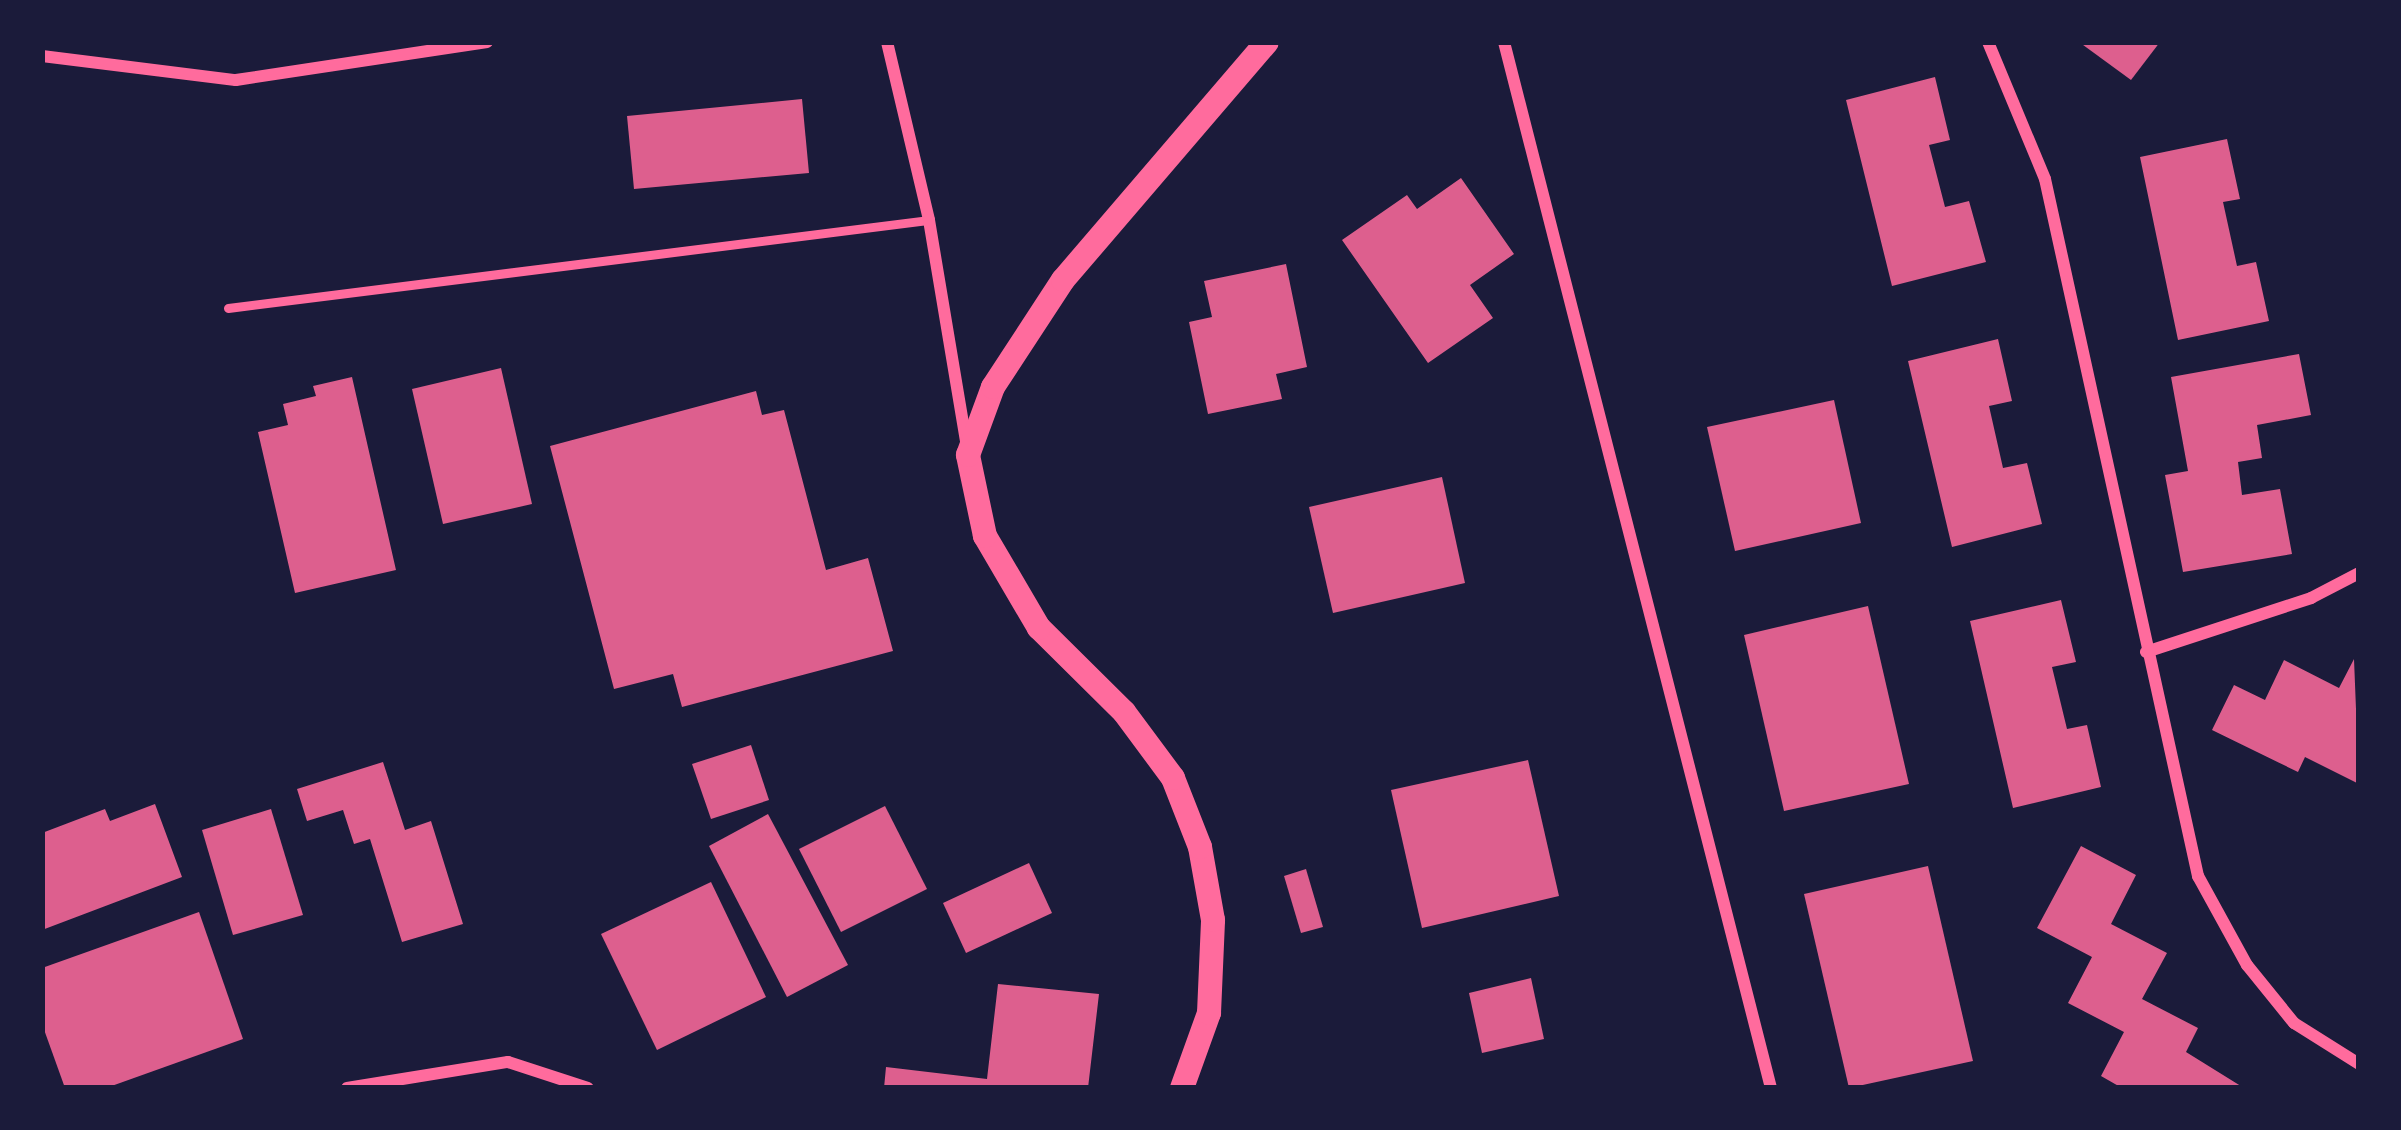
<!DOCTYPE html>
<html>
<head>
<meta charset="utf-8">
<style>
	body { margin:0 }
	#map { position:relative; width:2401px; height:1130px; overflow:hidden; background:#1b1b3a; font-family:Jost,sans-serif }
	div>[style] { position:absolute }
	.building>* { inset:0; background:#dd5f8e }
	.service>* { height:9px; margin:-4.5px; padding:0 4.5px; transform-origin:4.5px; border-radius:4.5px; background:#ff6b9d }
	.minor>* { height:12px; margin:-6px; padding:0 6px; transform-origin:6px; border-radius:6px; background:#ff6b9d }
	.secondary>* { height:24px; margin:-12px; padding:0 12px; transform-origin:12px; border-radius:12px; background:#ff6b9d }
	span { translate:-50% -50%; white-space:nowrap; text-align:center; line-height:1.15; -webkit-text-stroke:9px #1b1b3a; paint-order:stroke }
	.frame { position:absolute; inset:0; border:45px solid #1b1b3a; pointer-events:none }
</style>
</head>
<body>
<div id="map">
	<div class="building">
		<div style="clip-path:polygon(2079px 42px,2160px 42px,2131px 80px)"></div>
		<div style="clip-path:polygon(1935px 77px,1950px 140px,1929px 145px,1945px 207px,1969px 201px,1986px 262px,1892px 286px,1846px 100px)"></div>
		<div style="clip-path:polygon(802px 99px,809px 173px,634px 189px,627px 116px)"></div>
		<div style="clip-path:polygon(2227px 139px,2240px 199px,2223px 202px,2237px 266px,2256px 262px,2269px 321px,2178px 340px,2140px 157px)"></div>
		<div style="clip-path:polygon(1461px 178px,1514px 254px,1470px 285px,1493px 318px,1428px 363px,1342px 240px,1407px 195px,1417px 209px)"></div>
		<div style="clip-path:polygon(1286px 264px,1307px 367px,1276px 374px,1282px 399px,1208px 414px,1189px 322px,1212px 317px,1204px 281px)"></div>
		<div style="clip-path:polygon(1998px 339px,2012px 401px,1989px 406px,2003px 468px,2027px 463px,2042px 524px,1952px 547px,1908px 361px)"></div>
		<div style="clip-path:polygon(2299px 354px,2311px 415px,2257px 425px,2262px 458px,2238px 462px,2242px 495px,2280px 489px,2292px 554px,2183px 572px,2165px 475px,2188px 471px,2171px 377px)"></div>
		<div style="clip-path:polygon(501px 368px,532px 504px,443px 524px,412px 389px)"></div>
		<div style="clip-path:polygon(352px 377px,396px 570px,295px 593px,258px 432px,288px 425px,283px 404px,316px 396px,313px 386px)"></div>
		<div style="clip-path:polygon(756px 391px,762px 415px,784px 410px,826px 570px,868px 558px,893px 651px,682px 707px,673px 674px,614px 689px,550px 446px)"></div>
		<div style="clip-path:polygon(1834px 400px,1861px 523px,1735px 551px,1707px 427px)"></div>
		<div style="clip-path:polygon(1442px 477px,1465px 583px,1333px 613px,1309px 507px)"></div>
		<div style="clip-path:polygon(2061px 600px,2076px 662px,2052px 667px,2067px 729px,2087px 725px,2101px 787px,2013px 808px,1970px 621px)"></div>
		<div style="clip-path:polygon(1868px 606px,1909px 784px,1784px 811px,1744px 635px)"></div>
		<div style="clip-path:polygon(2354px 659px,2359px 784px,2305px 757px,2298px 772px,2212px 730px,2234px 685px,2265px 700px,2284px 660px,2339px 688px)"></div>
		<div style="clip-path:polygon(751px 745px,769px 800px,711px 819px,692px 764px)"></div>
		<div style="clip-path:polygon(1528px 760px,1559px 896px,1422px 928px,1391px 790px)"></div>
		<div style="clip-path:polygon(383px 762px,405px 830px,431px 821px,463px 924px,402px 942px,370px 839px,354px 844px,343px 810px,307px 821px,297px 789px)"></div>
		<div style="clip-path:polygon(155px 804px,182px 877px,42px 930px,42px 833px,105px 809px,110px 821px)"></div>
		<div style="clip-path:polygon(885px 806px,927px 889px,841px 932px,799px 849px)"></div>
		<div style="clip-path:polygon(271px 809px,303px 915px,233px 935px,202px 830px)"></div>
		<div style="clip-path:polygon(768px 814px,848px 965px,787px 997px,709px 846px)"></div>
		<div style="clip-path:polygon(2081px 846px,2136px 875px,2111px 924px,2167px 953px,2142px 999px,2198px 1028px,2186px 1052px,2244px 1088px,2122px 1088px,2101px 1076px,2124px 1032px,2068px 1003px,2092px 957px,2037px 928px)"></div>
		<div style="clip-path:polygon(1029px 863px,1052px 913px,966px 953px,943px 903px)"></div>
		<div style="clip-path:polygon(1928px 866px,1973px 1061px,1849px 1088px,1804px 894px)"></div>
		<div style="clip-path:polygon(1306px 869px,1323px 927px,1301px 933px,1284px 876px)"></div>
		<div style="clip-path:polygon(711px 882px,766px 997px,657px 1050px,601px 934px)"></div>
		<div style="clip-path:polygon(199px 912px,243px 1039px,106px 1088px,65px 1088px,42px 1024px,42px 968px)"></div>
		<div style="clip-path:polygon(1531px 978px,1544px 1039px,1482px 1053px,1469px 993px)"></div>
		<div style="clip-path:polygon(998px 984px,1099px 994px,1088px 1088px,884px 1088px,886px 1067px,987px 1079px)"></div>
	</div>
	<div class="service">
		<div style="left:228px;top:308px;width:707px;rotate:-7.16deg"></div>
	</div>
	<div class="minor">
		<div style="left:887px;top:42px;width:183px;rotate:76.7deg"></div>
		<div style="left:929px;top:220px;width:225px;rotate:80.5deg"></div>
		<div style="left:1504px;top:42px;width:1080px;rotate:75.68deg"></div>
		<div style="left:1988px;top:42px;width:148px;rotate:67.4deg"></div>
		<div style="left:2045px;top:179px;width:714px;rotate:77.62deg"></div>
		<div style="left:2198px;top:876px;width:102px;rotate:61.2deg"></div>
		<div style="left:2247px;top:965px;width:75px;rotate:51deg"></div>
		<div style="left:2294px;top:1023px;width:77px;rotate:32.2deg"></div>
		<div style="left:42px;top:56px;width:195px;rotate:7.1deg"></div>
		<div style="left:236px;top:80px;width:254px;rotate:-8.6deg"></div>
		<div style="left:2146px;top:652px;width:174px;rotate:-18.1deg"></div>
		<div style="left:2311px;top:598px;width:54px;rotate:-27.5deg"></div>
		<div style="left:347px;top:1088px;width:163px;rotate:-9.2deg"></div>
		<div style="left:508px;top:1062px;width:84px;rotate:18deg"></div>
	</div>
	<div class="secondary">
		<div style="left:1182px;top:1088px;width:80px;rotate:-70.2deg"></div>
		<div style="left:1209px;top:1013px;width:93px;rotate:-87.5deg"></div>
		<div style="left:1213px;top:920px;width:74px;rotate:-100.1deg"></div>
		<div style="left:1200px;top:847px;width:74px;rotate:-111.4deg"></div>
		<div style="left:1173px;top:778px;width:82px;rotate:-126.6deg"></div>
		<div style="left:1124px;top:712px;width:120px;rotate:-135.3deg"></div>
		<div style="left:1039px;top:628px;width:107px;rotate:-120.4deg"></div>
		<div style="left:985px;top:536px;width:83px;rotate:-101.9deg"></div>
		<div style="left:968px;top:455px;width:72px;rotate:-69.8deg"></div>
		<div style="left:993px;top:387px;width:128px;rotate:-56.8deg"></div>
		<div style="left:1063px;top:280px;width:313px;rotate:-49.4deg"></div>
	</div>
	<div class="frame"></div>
</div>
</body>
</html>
